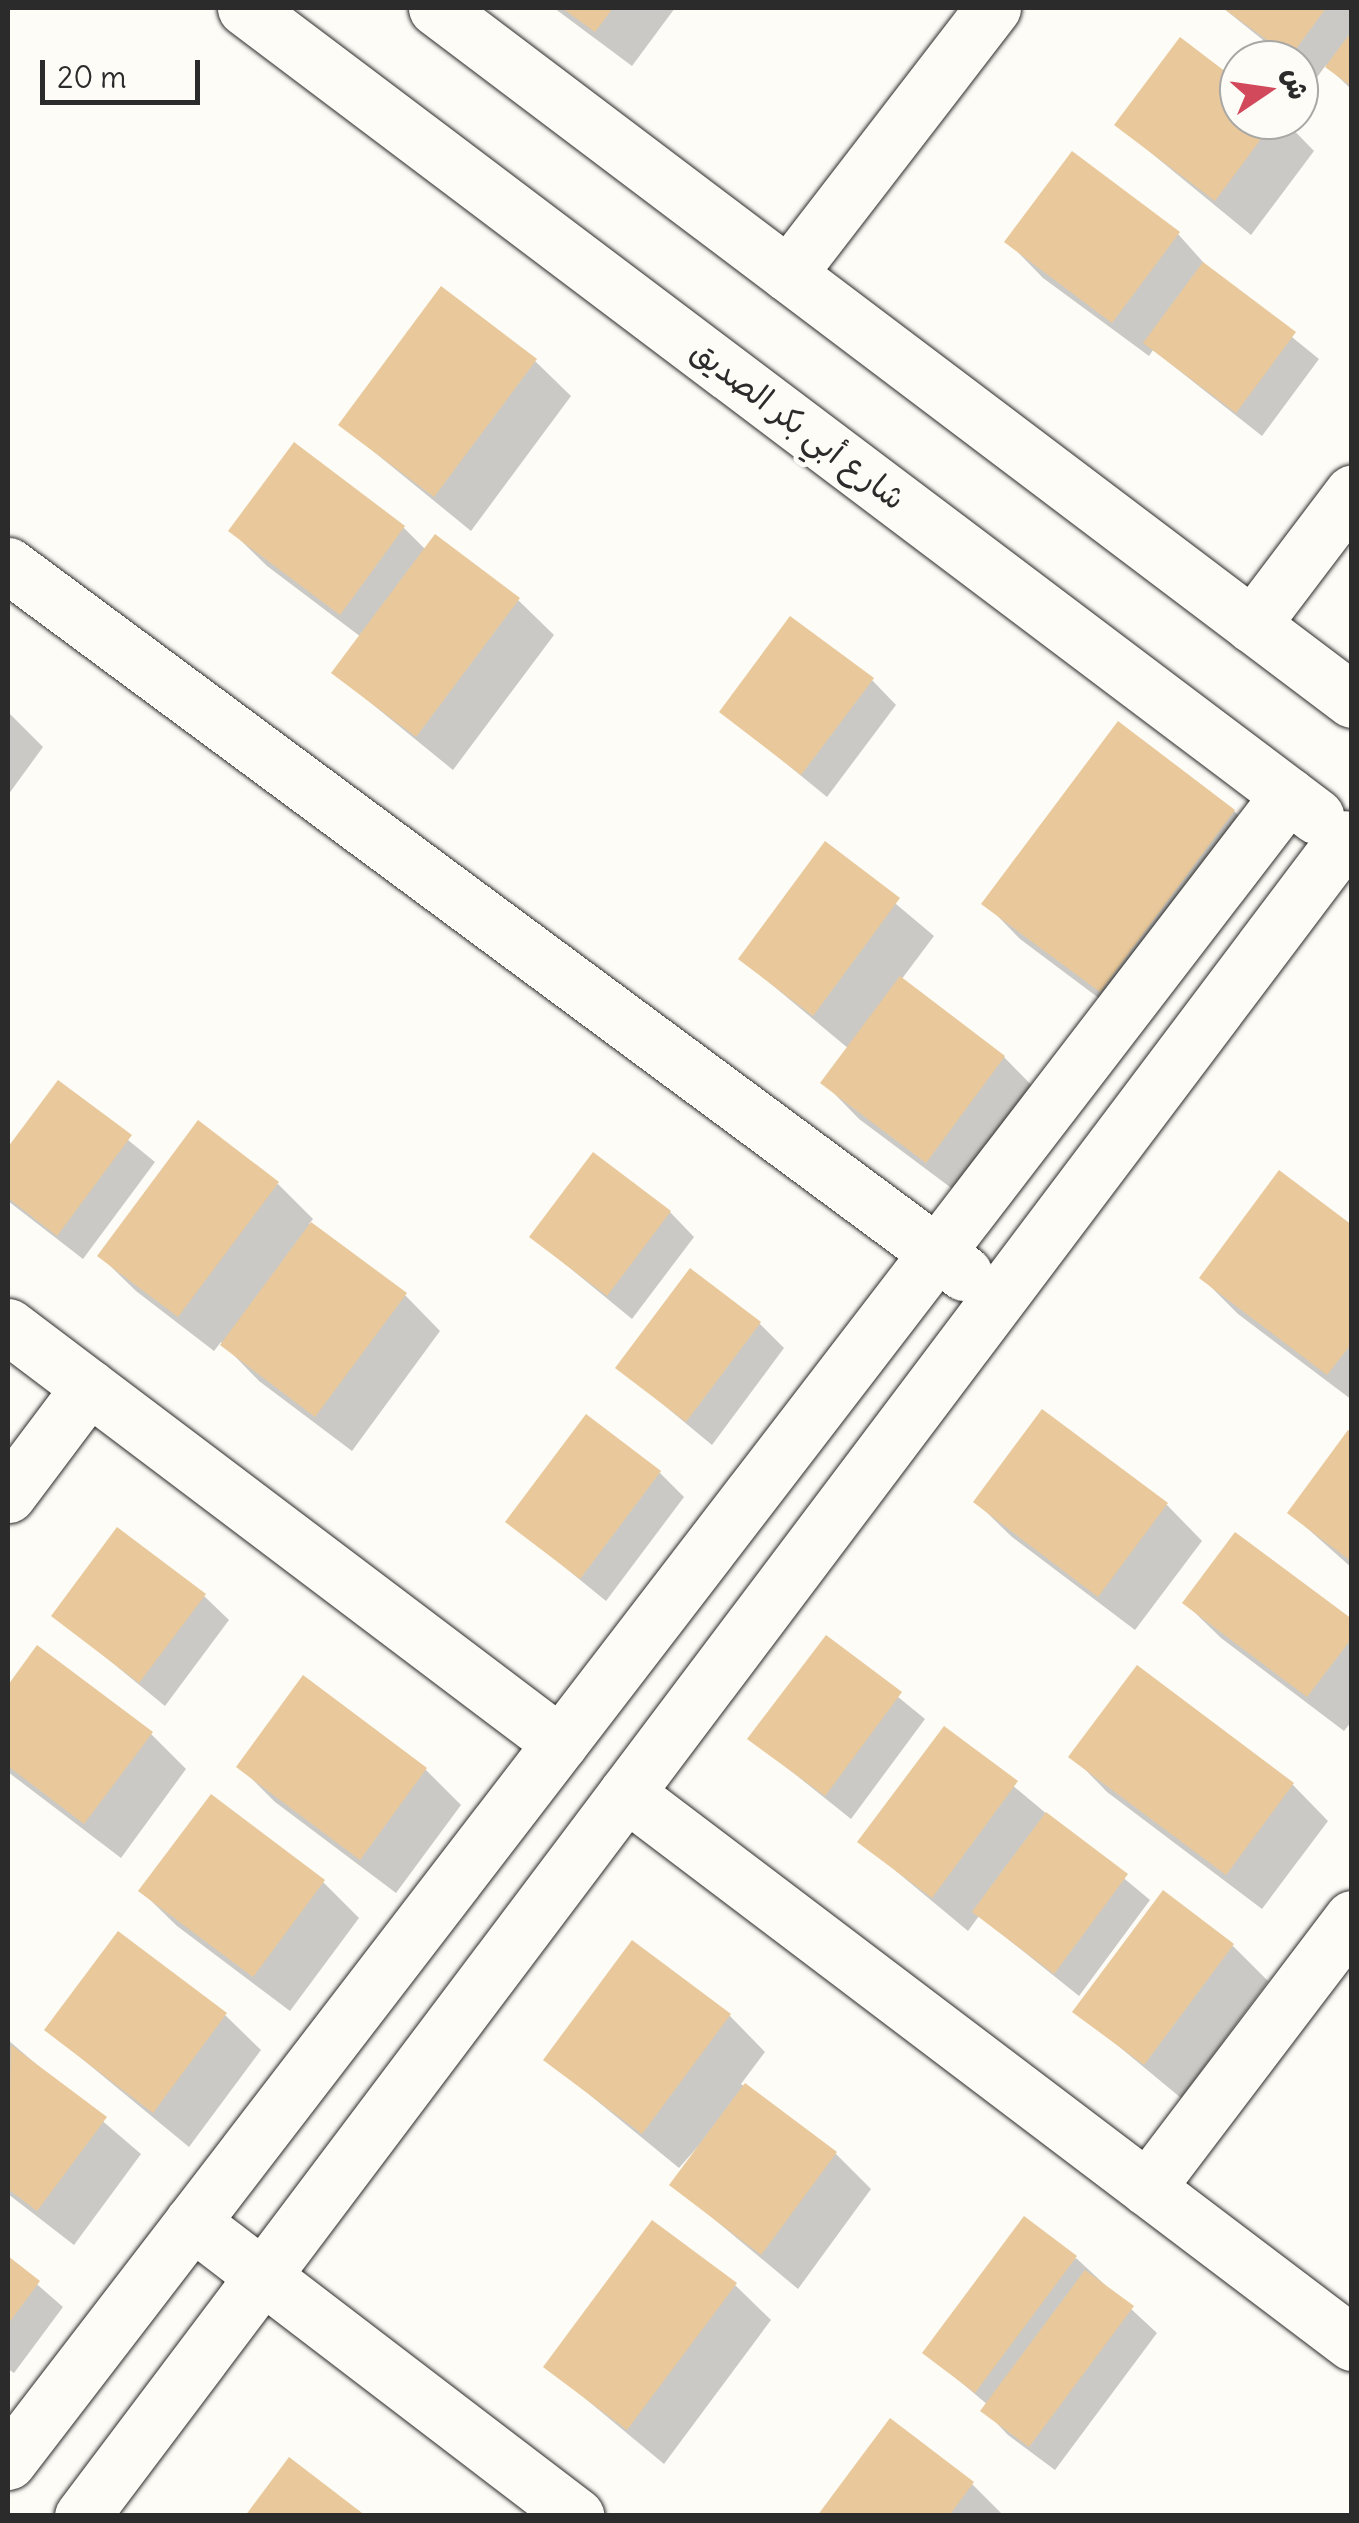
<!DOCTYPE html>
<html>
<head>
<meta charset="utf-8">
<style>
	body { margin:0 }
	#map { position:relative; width:1359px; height:2523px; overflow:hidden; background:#fdfcf7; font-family:Delius,"Playpen Sans Arabic",sans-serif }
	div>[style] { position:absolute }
	.shadow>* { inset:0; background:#0003 }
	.building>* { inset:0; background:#e9c99b }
	.roads { filter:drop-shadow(0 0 2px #2b2b2b) drop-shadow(0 0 2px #2b2b2b) }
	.minor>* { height:55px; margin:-27.5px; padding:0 27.5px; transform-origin:27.5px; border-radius:27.5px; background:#fdfcf7 }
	span { translate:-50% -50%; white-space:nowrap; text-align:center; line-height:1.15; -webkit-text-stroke:10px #fdfcf7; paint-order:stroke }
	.street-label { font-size:32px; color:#2b2b2b }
	.frame { position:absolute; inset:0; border:10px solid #2b2b2b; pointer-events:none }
	.north { position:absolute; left:1219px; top:40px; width:100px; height:100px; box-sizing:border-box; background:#fdfcf7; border:2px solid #a9a8a5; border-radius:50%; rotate:77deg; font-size:28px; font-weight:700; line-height:40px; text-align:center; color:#2b2b2b }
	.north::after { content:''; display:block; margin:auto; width:35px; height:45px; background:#d1495b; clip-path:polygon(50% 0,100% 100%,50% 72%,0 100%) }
	.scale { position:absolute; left:40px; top:60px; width:160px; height:45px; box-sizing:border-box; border:5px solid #2b2b2b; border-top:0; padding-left:12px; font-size:30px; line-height:35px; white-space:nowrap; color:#2b2b2b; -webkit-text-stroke:8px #fdfcf7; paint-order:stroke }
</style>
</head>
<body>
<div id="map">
	<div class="shadow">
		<div style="clip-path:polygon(554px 8px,675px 8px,632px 66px)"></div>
		<div style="clip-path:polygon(1223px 8px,1352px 8px,1352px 90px,1326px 65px,1315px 80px,1299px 60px,1288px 60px)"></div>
		<div style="clip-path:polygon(1239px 85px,1239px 120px,1284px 120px,1314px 151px,1251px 235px,1117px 125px)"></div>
		<div style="clip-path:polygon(1178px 234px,1212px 272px,1319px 359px,1262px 436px,1153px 350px,1149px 356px,1043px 278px,1008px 242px)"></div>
		<div style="clip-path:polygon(535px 361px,571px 396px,471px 531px,341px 425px)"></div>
		<div style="clip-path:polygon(404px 528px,426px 550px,518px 600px,554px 635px,453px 770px,334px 673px,361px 637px,267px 566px,231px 531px)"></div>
		<div style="clip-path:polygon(872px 680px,896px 705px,827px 797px,723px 712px)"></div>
		<div style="clip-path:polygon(8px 712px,43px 747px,8px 795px)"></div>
		<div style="clip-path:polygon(1234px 811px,1269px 847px,1136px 1026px,1020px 939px,985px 903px)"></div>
		<div style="clip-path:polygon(826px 845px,934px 936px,901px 980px,1004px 1057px,1039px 1093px,962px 1196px,859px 1119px,824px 1083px,849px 1049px,741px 959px)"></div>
		<div style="clip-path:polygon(58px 1083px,155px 1162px,83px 1259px,8px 1201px,8px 1151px)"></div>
		<div style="clip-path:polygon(278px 1184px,313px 1219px,309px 1224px,405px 1295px,440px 1331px,352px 1451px,259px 1381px,221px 1342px,214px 1351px,136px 1291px,100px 1256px)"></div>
		<div style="clip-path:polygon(670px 1212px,694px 1237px,632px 1319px,532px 1237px)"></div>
		<div style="clip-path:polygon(1352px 1229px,1352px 1400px,1238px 1314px,1202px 1278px)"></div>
		<div style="clip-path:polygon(759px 1323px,784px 1348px,712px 1445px,619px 1368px)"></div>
		<div style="clip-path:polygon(1043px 1413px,1167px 1505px,1202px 1541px,1135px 1630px,1012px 1537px,976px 1502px)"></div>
		<div style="clip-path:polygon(1352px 1436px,1352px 1568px,1290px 1513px)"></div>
		<div style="clip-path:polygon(659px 1472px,684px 1497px,606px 1601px,509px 1522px)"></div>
		<div style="clip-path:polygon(204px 1596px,229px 1620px,165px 1706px,54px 1615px)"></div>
		<div style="clip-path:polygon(1185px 1603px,1352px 1623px,1352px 1721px,1344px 1731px,1221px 1638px)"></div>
		<div style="clip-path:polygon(826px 1638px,925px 1719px,851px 1819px,751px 1739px)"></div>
		<div style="clip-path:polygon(38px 1649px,151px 1734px,186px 1769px,121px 1858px,8px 1772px,8px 1689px)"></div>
		<div style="clip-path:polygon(1137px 1668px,1293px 1785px,1328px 1821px,1262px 1909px,1107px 1792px,1072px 1756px)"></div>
		<div style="clip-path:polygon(304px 1678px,426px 1770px,461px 1805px,396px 1893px,275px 1802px,239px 1766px)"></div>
		<div style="clip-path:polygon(945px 1729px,1150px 1900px,1079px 1996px,979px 1916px,968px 1931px,861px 1842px)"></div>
		<div style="clip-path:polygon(323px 1882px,359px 1918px,290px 2011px,177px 1926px,141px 1891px)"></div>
		<div style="clip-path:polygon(632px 1944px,730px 2016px,765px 2052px,741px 2084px,836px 2154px,871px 2189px,798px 2289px,673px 2185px,722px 2119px,679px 2168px,547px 2060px)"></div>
		<div style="clip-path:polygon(1233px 1946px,1268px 1981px,1181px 2098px,1076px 2011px)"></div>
		<div style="clip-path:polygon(225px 2015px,261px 2050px,189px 2147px,47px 2030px)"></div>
		<div style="clip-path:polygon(8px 2040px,141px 2154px,74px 2245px,8px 2194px)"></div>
		<div style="clip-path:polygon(1076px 2258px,1157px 2333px,1055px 2470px,1008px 2435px,984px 2410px,988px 2405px,926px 2353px)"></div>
		<div style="clip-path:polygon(8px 2259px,63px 2307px,14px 2373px,8px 2369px)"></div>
		<div style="clip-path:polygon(735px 2285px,771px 2320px,664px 2464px,546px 2366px)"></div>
		<div style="clip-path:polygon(890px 2422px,972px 2484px,1004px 2516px,820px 2516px)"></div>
	</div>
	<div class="building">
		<div style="clip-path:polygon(562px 8px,613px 8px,595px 32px)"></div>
		<div style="clip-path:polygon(1223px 8px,1326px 8px,1290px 57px)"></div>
		<div style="clip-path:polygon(1352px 31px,1352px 87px,1325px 67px)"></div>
		<div style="clip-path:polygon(1180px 37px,1239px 82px,1239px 120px,1275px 120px,1215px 201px,1114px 125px)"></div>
		<div style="clip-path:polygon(1072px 151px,1180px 232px,1112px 323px,1004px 242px)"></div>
		<div style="clip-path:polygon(1203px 262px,1296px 332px,1236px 413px,1143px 343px)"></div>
		<div style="clip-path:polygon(441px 286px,537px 359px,434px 497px,338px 425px)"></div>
		<div style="clip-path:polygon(294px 442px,405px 526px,340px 615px,228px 531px)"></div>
		<div style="clip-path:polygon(435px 534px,520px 598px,416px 737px,331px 673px)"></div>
		<div style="clip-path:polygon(790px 616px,874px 678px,801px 775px,719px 712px)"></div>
		<div style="clip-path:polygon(1118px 721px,1235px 810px,1100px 992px,981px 904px)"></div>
		<div style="clip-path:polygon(825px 841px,900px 898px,813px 1016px,738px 959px)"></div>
		<div style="clip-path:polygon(900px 976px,1005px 1056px,926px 1163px,820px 1083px)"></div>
		<div style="clip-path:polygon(58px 1080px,132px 1135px,57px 1236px,8px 1198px,8px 1147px)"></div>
		<div style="clip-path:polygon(198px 1120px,279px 1182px,178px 1317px,97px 1256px)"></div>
		<div style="clip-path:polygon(593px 1152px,671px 1211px,607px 1296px,529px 1237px)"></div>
		<div style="clip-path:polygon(1279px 1170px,1352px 1225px,1352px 1343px,1327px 1375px,1199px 1278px)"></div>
		<div style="clip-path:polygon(311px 1222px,407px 1293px,315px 1417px,220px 1345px)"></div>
		<div style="clip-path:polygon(690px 1268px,761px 1322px,686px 1422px,615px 1368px)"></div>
		<div style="clip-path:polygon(1042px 1409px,1168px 1503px,1098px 1597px,973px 1502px)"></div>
		<div style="clip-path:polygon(586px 1414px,661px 1471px,580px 1579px,505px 1522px)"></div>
		<div style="clip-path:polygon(1348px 1430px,1352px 1433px,1352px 1562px,1287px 1513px)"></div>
		<div style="clip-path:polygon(117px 1527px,206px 1594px,139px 1683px,51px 1616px)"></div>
		<div style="clip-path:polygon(1235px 1532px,1352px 1619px,1352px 1638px,1307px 1697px,1182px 1603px)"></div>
		<div style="clip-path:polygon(826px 1635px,902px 1692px,825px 1796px,747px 1739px)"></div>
		<div style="clip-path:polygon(37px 1645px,153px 1732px,84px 1824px,8px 1766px,8px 1685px)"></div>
		<div style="clip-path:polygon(1137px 1665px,1294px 1783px,1226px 1875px,1068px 1757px)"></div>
		<div style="clip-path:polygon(303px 1675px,427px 1768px,360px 1860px,236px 1767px)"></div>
		<div style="clip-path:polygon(944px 1726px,1018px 1781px,932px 1898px,857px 1842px)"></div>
		<div style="clip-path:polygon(211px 1794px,325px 1880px,253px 1977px,138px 1891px)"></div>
		<div style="clip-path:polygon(1046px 1812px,1128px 1874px,1054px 1974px,972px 1912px)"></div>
		<div style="clip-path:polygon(1163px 1890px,1234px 1944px,1144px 2065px,1072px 2012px)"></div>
		<div style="clip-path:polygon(118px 1931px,227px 2013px,153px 2113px,44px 2030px)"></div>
		<div style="clip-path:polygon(632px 1940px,731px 2014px,642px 2134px,543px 2060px)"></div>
		<div style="clip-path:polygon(11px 2045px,107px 2117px,37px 2211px,8px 2189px)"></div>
		<div style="clip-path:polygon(745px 2083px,837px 2152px,761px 2255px,669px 2185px)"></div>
		<div style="clip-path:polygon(1024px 2216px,1077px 2256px,975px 2393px,922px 2353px)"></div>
		<div style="clip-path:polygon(652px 2220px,737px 2283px,627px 2430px,543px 2367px)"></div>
		<div style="clip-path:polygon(8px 2256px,40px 2281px,8px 2324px)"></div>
		<div style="clip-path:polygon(1085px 2270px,1134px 2306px,1029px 2447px,980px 2411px)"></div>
		<div style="clip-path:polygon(890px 2418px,974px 2482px,949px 2516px,817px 2516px)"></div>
		<div style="clip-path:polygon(289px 2457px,366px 2516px,245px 2516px)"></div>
	</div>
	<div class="roads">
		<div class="minor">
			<div style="left:245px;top:8px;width:1342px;rotate:37.03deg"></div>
			<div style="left:436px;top:8px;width:1148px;rotate:37.07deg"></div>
			<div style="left:788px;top:274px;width:336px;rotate:-52.4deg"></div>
			<div style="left:8px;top:565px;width:1190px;rotate:36.52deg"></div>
			<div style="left:1252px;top:625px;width:166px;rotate:-52.9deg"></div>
			<div style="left:8px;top:1326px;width:692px;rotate:37.07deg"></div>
			<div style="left:8px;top:1495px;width:135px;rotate:-53.1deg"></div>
			<div style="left:626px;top:1793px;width:911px;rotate:37.15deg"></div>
			<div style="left:1147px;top:2188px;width:339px;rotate:-52.8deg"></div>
			<div style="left:192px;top:2222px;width:484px;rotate:37.4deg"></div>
			<div style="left:8px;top:2462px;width:2102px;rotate:-52.48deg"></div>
			<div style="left:82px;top:2516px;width:2100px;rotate:-53.03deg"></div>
		</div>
	</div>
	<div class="street-label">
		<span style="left:798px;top:425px;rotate:37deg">شارع أبي بكر الصديق</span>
	</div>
	<div class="frame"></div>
	<div class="north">ش</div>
	<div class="scale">20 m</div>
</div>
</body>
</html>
